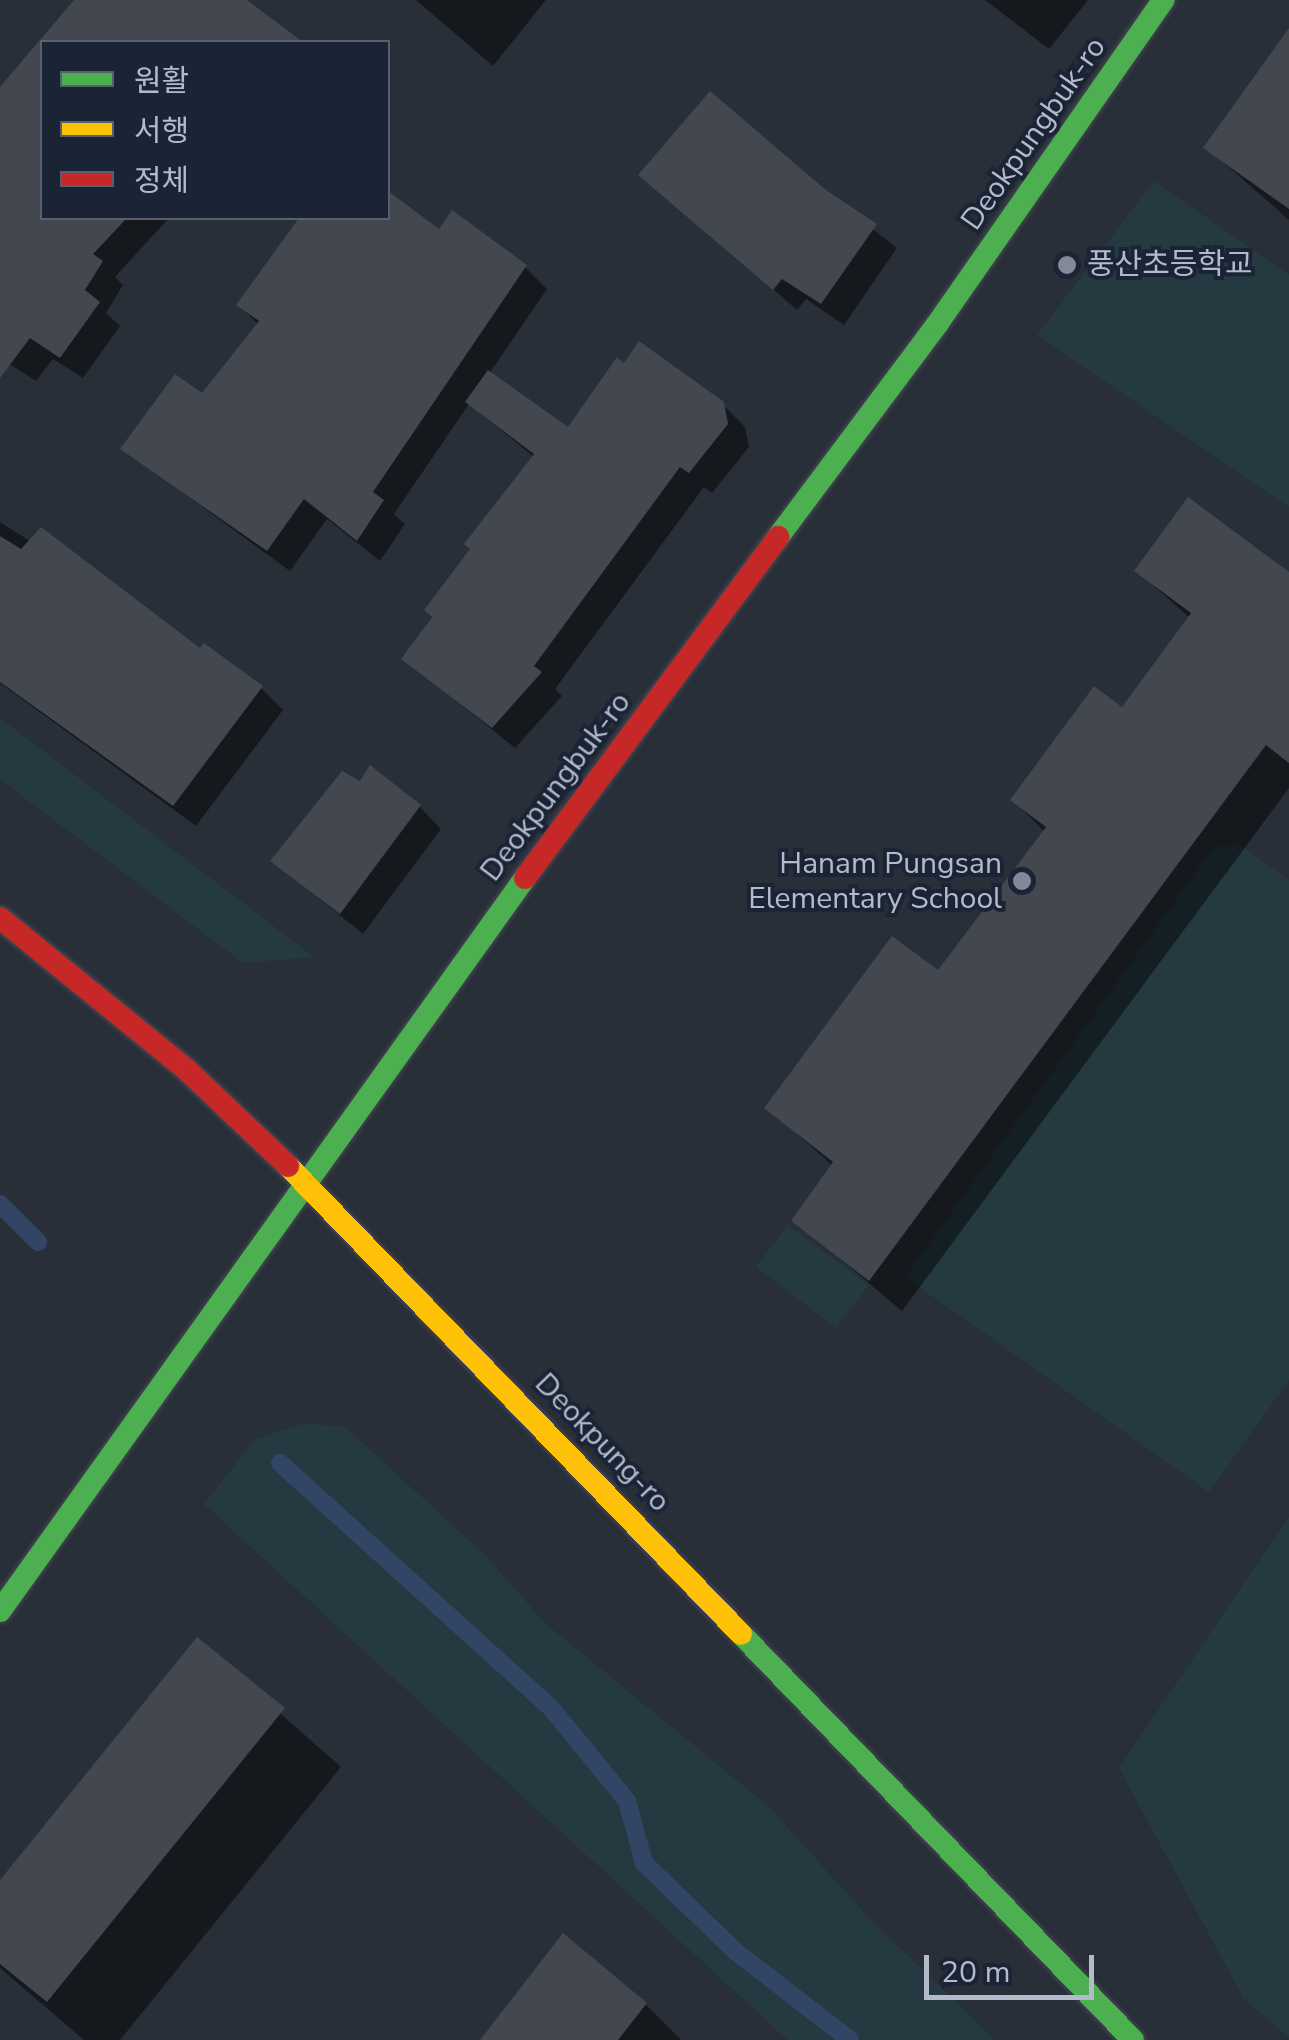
<!DOCTYPE html>
<html>
<head>
<meta charset="utf-8">
<style>
	body { margin:0 }
	#map { position:relative; width:1289px; height:2040px; overflow:hidden; background:#292f39; font-family:"Nunito Sans","Noto Sans KR",sans-serif }
	div>[style] { position:absolute }
	.green>* { inset:0; background:#253a40 }
	.shadow>* { inset:0; background:#0007 }
	.stream>* { height:18px; margin:-9px; padding:0 9px; transform-origin:9px; border-radius:9px; background:#334564 }
	.building>* { inset:0; background:#424750 }
	.roads { filter:drop-shadow(0 0 2px #454a52) drop-shadow(0 0 2px #454a52) }
	.fast>* { height:22px; margin:-11px; padding:0 11px; transform-origin:11px; border-radius:11px; background:#4caf50 }
	.slow>* { height:22px; margin:-11px; padding:0 11px; transform-origin:11px; border-radius:11px; background:#ffc107 }
	.jam>* { height:22px; margin:-11px; padding:0 11px; transform-origin:11px; border-radius:11px; background:#c62828 }
	.dots>* { width:28px; height:28px; translate:-50% -50%; box-sizing:border-box; border:5px solid #1b2435; border-radius:50% }
	span { translate:-50% -50%; white-space:nowrap; text-align:center; line-height:1.15; -webkit-text-stroke:8px #1b2435; paint-order:stroke }
	.street-label { font-size:30px; color:#b2bacb }
	.poi-label { font-size:30px; color:#b2bacb }
	.left { translate:0 -50%; text-align:left }
	.right { translate:-100% -50%; text-align:right }
	.legend { position:absolute; left:40px; top:40px; width:350px; height:180px; box-sizing:border-box; background:#1b2435; border:2px solid #576071; margin:0; padding:12px 18px; list-style:none; font-size:30px; color:#b2bacb }
	.legend li { display:flex; align-items:center; gap:20px; height:50px }
	.legend b { width:50px; border:2px solid #576071 }
	.scale { position:absolute; left:924px; top:1955px; width:170px; height:45px; box-sizing:border-box; border:5px solid #b2bacb; border-top:0; padding-left:12px; font-size:30px; line-height:35px; white-space:nowrap; color:#b2bacb; -webkit-text-stroke:8px #1b2435; paint-order:stroke }
</style>
</head>
<body>
<div id="map">
	<div class="green">
		<div style="clip-path:polygon(1154px 181px,1289px 275px,1289px 507px,1037px 335px)"></div>
		<div style="clip-path:polygon(0 718px,314px 957px,243px 963px,0 779px)"></div>
		<div style="clip-path:polygon(1240px 845px,1289px 880px,1289px 1380px,1209px 1492px,905px 1277px,1214px 847px)"></div>
		<div style="clip-path:polygon(788px 1225px,869px 1285px,836px 1328px,756px 1267px)"></div>
		<div style="clip-path:polygon(302px 1424px,344px 1426px,485px 1555px,545px 1623px,768px 1806px,870px 1919px,995px 2040px,788px 2040px,204px 1504px,255px 1439px)"></div>
		<div style="clip-path:polygon(1289px 1517px,1289px 2037px,1244px 1999px,1119px 1768px)"></div>
	</div>
	<div class="shadow">
		<div style="clip-path:polygon(75px 0,243px 0,295px 42px,42px 42px,42px 218px,169px 218px,115px 277px,123px 285px,106px 313px,120px 326px,83px 378px,53px 359px,36px 381px,0 358px,0 96px)"></div>
		<div style="clip-path:polygon(416px 0,546px 0,493px 66px)"></div>
		<div style="clip-path:polygon(985px 0,1088px 0,1049px 49px)"></div>
		<div style="clip-path:polygon(1289px 77px,1289px 220px,1207px 148px)"></div>
		<div style="clip-path:polygon(642px 175px,825px 192px,897px 248px,844px 325px,806px 299px,797px 310px)"></div>
		<div style="clip-path:polygon(388px 194px,439px 232px,525px 267px,547px 289px,489px 374px,569px 430px,722px 404px,745px 427px,749px 447px,712px 493px,704px 487px,555px 689px,562px 696px,515px 748px,404px 659px,534px 457px,469px 404px,394px 514px,405px 524px,380px 561px,327px 519px,290px 571px,123px 449px,202px 397px,259px 325px,239px 305px,300px 218px,388px 218px)"></div>
		<div style="clip-path:polygon(0 522px,261px 688px,283px 710px,196px 826px,0 683px)"></div>
		<div style="clip-path:polygon(1137px 571px,1289px 575px,1289px 788px,902px 1311px,795px 1221px,833px 1166px,768px 1108px,939px 974px,1045px 832px,1013px 800px,1123px 710px,1191px 619px)"></div>
		<div style="clip-path:polygon(419px 806px,441px 829px,363px 934px,273px 861px)"></div>
		<div style="clip-path:polygon(197px 1640px,341px 1767px,120px 2040px,84px 2040px,0 1968px,0 1884px)"></div>
		<div style="clip-path:polygon(564px 1937px,646px 2005px,681px 2040px,483px 2040px)"></div>
	</div>
	<div class="stream">
		<div style="left:0;top:1204px;width:54px;rotate:45deg"></div>
		<div style="left:280px;top:1463px;width:365px;rotate:42.1deg"></div>
		<div style="left:551px;top:1708px;width:120px;rotate:50.7deg"></div>
		<div style="left:627px;top:1801px;width:64px;rotate:74.7deg"></div>
		<div style="left:644px;top:1863px;width:127px;rotate:44deg"></div>
		<div style="left:735px;top:1951px;width:145px;rotate:37.7deg"></div>
	</div>
	<div class="building">
		<div style="clip-path:polygon(74px 0,247px 0,303px 42px,42px 42px,42px 218px,127px 218px,93px 254px,103px 261px,85px 290px,100px 302px,60px 358px,30px 338px,0 378px,0 87px)"></div>
		<div style="clip-path:polygon(1289px 28px,1289px 209px,1203px 148px)"></div>
		<div style="clip-path:polygon(710px 91px,826px 190px,877px 224px,821px 304px,782px 279px,773px 290px,638px 175px)"></div>
		<div style="clip-path:polygon(388px 191px,439px 229px,452px 210px,527px 265px,373px 492px,384px 500px,357px 541px,304px 499px,267px 551px,120px 449px,175px 374px,202px 393px,259px 321px,236px 305px,299px 218px,388px 218px)"></div>
		<div style="clip-path:polygon(639px 341px,724px 402px,728px 424px,689px 473px,680px 467px,534px 666px,542px 672px,492px 728px,401px 659px,432px 617px,424px 610px,470px 549px,464px 544px,534px 454px,465px 402px,488px 370px,568px 427px,617px 357px,624px 363px)"></div>
		<div style="clip-path:polygon(1188px 497px,1289px 572px,1289px 763px,1266px 745px,869px 1281px,791px 1221px,833px 1162px,764px 1108px,892px 936px,938px 970px,1046px 827px,1010px 800px,1094px 686px,1122px 707px,1191px 613px,1134px 571px)"></div>
		<div style="clip-path:polygon(41px 527px,200px 648px,204px 643px,263px 686px,173px 806px,0 682px,0 536px,21px 549px)"></div>
		<div style="clip-path:polygon(370px 765px,421px 805px,340px 914px,270px 861px,342px 771px,360px 781px)"></div>
		<div style="clip-path:polygon(197px 1637px,285px 1708px,47px 2002px,0 1964px,0 1880px)"></div>
		<div style="clip-path:polygon(563px 1933px,647px 2003px,618px 2040px,480px 2040px)"></div>
	</div>
	<div class="roads">
		<div class="fast">
			<div style="left:778px;top:537px;width:267px;rotate:-53.2deg"></div>
			<div style="left:938px;top:323px;width:394px;rotate:-55.1deg"></div>
			<div style="left:0;top:1611px;width:902px;rotate:-54.39deg"></div>
			<div style="left:741px;top:1634px;width:564px;rotate:46.01deg"></div>
		</div>
		<div class="slow">
			<div style="left:288px;top:1166px;width:651px;rotate:45.93deg"></div>
		</div>
		<div class="jam">
			<div style="left:525px;top:878px;width:425px;rotate:-53.4deg"></div>
			<div style="left:0;top:918px;width:242px;rotate:39.1deg"></div>
			<div style="left:188px;top:1071px;width:138px;rotate:43.5deg"></div>
		</div>
	</div>
	<div class="dots">
		<div style="left:1067px;top:265px;background:#828998"></div>
		<div style="left:1022px;top:881px;background:#828998"></div>
	</div>
	<div class="street-label">
		<span style="left:1034px;top:134px;rotate:-55deg">Deokpungbuk-ro</span>
		<span style="left:556px;top:787px;rotate:-53deg">Deokpungbuk-ro</span>
		<span style="left:602px;top:1443px;rotate:46deg">Deokpung-ro</span>
	</div>
	<div class="poi-label">
		<span class="left" style="left:1087px;top:265px">풍산초등학교</span>
		<span class="right" style="left:1002px;top:881px">Hanam Pungsan<br>Elementary School</span>
	</div>
	<ul class="legend">
	<li><b style="height:12px;background:#4caf50"></b>원활</li>
	<li><b style="height:12px;background:#ffc107"></b>서행</li>
	<li><b style="height:12px;background:#c62828"></b>정체</li>
	</ul>
	<div class="scale">20 m</div>
</div>
</body>
</html>
